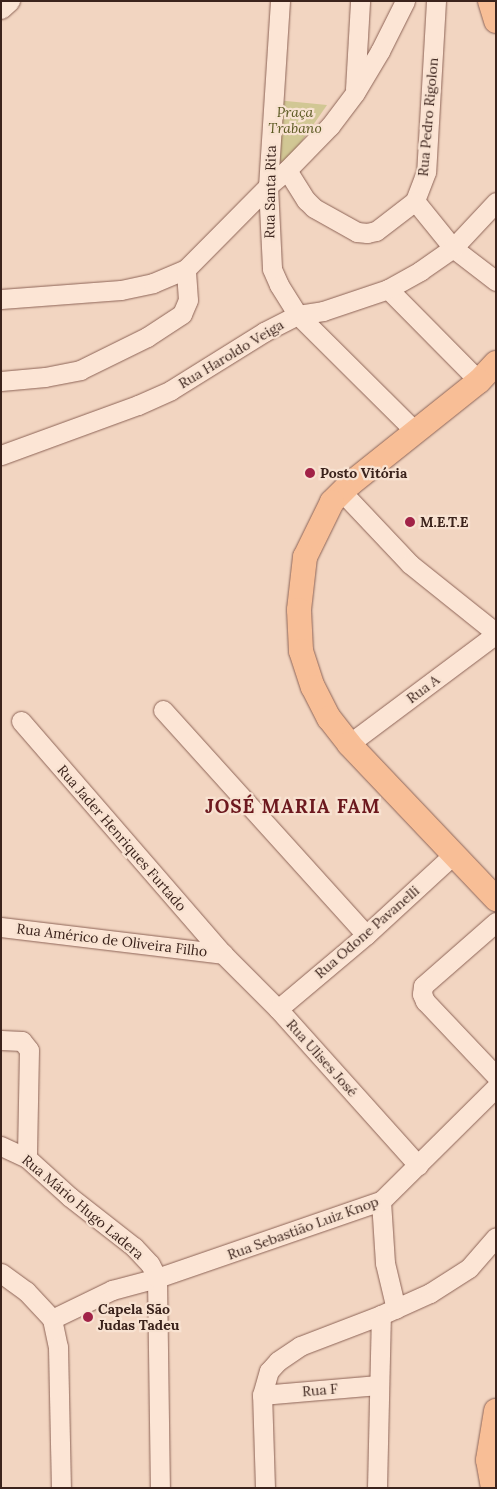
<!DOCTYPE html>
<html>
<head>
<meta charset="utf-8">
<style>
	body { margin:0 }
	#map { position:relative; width:497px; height:1489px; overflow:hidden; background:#f2d5c1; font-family:Lora,serif }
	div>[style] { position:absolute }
	.green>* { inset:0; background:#d1c794 }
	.roads { filter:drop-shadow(0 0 1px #8d6457) drop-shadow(0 0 1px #8d6457) }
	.minor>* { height:19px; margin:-9.5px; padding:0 9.5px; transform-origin:9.5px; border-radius:9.5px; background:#fce5d5 }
	.major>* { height:24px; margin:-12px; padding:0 12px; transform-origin:12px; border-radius:12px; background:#f8be96 }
	.dots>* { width:14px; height:14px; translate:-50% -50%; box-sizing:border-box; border:2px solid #f8e2d1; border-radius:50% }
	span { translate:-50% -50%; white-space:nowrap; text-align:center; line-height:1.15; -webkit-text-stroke:4.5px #f8e2d1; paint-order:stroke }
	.park-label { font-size:14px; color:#5a5821; font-style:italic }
	.street-label { font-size:14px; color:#3b231c }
	.poi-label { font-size:14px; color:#3b231c; font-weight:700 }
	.left { translate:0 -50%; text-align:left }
	.district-label { font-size:19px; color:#6c181e; font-weight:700; letter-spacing:1px }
	.frame { position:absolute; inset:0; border:2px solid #3b231c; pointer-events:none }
</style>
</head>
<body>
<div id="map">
	<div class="green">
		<div style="clip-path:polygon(276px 100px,327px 105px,286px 164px,278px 160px)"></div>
	</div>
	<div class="roads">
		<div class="minor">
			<div style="left:280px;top:1px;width:185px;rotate:93.7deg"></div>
			<div style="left:268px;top:186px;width:83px;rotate:87.2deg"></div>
			<div style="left:272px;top:269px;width:17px;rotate:66deg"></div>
			<div style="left:279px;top:285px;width:36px;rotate:58deg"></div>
			<div style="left:298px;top:315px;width:166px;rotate:44.8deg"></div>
			<div style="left:436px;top:1px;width:171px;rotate:93.3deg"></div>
			<div style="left:426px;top:172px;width:31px;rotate:111deg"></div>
			<div style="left:415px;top:201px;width:60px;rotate:51deg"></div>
			<div style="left:453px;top:248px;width:54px;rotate:37.5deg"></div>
			<div style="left:1px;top:9px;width:12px;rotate:-42deg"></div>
			<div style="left:355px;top:89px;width:88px;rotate:-86.7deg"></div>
			<div style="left:287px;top:170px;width:36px;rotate:58deg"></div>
			<div style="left:306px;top:200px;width:11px;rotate:45deg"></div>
			<div style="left:314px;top:208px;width:49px;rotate:29.2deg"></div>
			<div style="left:357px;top:232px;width:10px;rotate:6deg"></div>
			<div style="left:367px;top:233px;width:9px;rotate:-13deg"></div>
			<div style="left:376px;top:231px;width:49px;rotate:-37.6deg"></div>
			<div style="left:388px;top:289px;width:129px;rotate:45.3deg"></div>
			<div style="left:1px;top:299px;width:120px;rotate:-4.3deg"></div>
			<div style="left:121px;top:290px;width:33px;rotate:-12deg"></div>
			<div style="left:153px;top:283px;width:36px;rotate:-23deg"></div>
			<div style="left:186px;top:269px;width:117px;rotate:-45.3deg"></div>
			<div style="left:268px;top:186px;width:25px;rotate:-40deg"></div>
			<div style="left:287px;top:170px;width:62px;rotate:-45.7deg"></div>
			<div style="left:330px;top:126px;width:41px;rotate:-52.9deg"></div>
			<div style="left:355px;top:93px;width:49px;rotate:-59.2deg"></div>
			<div style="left:380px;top:51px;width:56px;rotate:-63.4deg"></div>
			<div style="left:1px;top:381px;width:44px;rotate:-5.2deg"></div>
			<div style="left:45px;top:377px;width:36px;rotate:-11deg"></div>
			<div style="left:80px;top:370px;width:75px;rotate:-26.2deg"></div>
			<div style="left:147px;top:337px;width:42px;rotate:-33.3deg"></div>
			<div style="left:182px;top:314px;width:15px;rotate:-67deg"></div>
			<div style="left:188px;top:300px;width:31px;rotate:-94deg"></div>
			<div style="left:1px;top:455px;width:146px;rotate:-20.1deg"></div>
			<div style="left:138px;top:405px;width:36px;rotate:-24deg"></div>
			<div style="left:171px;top:390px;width:110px;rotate:-31.9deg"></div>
			<div style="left:264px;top:332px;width:38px;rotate:-27deg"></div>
			<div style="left:298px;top:315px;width:25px;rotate:-9deg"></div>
			<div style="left:323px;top:311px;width:69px;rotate:-18.7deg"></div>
			<div style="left:388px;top:289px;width:37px;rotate:-29deg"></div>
			<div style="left:420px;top:271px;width:40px;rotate:-34.9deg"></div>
			<div style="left:453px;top:248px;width:63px;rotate:-46.9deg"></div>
			<div style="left:342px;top:492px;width:99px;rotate:46.6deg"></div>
			<div style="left:410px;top:564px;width:110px;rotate:38.7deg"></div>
			<div style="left:163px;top:710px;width:303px;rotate:47.9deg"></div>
			<div style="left:21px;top:721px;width:308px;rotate:49.1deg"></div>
			<div style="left:223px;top:954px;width:78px;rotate:45deg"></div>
			<div style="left:278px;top:1009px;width:210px;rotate:48.1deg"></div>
			<div style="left:349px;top:744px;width:184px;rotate:-36.8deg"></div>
			<div style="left:496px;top:922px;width:97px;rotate:138.8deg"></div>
			<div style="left:423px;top:986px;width:8px;rotate:97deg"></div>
			<div style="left:422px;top:994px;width:8px;rotate:67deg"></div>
			<div style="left:425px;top:1001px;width:103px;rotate:46.6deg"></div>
			<div style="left:1px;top:927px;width:224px;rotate:6.9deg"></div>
			<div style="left:278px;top:1009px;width:115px;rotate:-40.1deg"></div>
			<div style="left:366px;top:935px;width:120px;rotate:-42.6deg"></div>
			<div style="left:1px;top:1040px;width:21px;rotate:3deg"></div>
			<div style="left:22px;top:1041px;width:11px;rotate:52deg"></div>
			<div style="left:29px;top:1050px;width:108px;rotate:91.1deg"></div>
			<div style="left:1px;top:1146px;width:29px;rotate:25deg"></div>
			<div style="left:27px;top:1158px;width:58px;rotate:42.2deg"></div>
			<div style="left:70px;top:1197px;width:81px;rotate:38deg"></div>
			<div style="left:134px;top:1247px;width:23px;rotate:47deg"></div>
			<div style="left:150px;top:1264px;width:16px;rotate:63deg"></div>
			<div style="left:157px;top:1278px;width:210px;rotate:89.2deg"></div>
			<div style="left:381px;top:1201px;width:62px;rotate:86.3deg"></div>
			<div style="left:385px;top:1263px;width:47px;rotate:76.6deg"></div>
			<div style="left:1px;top:1273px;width:31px;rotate:36deg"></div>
			<div style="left:26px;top:1291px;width:38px;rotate:47deg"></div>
			<div style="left:52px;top:1319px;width:29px;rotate:78deg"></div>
			<div style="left:58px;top:1347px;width:141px;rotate:88.8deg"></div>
			<div style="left:52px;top:1319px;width:67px;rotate:-25.8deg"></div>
			<div style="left:112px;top:1290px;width:47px;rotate:-14.9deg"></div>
			<div style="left:157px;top:1278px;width:237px;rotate:-19deg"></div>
			<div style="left:381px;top:1201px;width:162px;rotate:-44.7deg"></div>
			<div style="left:262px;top:1395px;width:116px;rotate:-4.9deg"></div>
			<div style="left:265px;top:1488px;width:93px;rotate:-91.8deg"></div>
			<div style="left:262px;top:1395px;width:25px;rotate:-74deg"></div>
			<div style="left:269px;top:1371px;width:13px;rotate:-48deg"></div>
			<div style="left:278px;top:1361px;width:27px;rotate:-34deg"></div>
			<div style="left:300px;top:1346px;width:87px;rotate:-20.9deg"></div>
			<div style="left:381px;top:1315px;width:54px;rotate:-24.2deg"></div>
			<div style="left:430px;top:1293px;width:46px;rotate:-32.7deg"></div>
			<div style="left:469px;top:1268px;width:41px;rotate:-48.9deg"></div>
			<div style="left:377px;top:1488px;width:173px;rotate:-88.7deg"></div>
		</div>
		<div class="major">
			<div style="left:490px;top:1px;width:21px;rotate:73deg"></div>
			<div style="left:496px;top:363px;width:25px;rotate:133deg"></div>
			<div style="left:479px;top:381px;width:164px;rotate:141.4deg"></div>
			<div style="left:351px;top:483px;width:27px;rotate:135deg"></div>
			<div style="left:332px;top:502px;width:61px;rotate:116.1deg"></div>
			<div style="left:305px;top:557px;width:53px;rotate:96.5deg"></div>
			<div style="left:299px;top:610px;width:41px;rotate:87.2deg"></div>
			<div style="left:301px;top:651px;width:38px;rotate:72deg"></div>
			<div style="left:313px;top:687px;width:35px;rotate:63deg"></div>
			<div style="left:329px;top:718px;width:33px;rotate:52deg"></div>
			<div style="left:349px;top:744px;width:214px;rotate:46.5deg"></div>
			<div style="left:493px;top:1488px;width:28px;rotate:-100deg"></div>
			<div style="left:488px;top:1460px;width:50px;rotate:-80.7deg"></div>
		</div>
	</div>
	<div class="dots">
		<div style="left:310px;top:473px;background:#a12247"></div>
		<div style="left:410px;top:522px;background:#a12247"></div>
		<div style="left:88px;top:1317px;background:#a12247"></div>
	</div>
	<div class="park-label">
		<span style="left:295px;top:120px">Praça<br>Trabano</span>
	</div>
	<div class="street-label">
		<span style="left:428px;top:117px;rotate:-85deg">Rua Pedro Rigolon</span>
		<span style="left:270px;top:192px;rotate:-89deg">Rua Santa Rita</span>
		<span style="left:231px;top:354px;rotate:-31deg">Rua Haroldo Veiga</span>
		<span style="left:423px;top:689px;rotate:-37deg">Rua A</span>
		<span style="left:122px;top:838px;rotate:49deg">Rua Jader Henriques Furtado</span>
		<span style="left:367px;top:932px;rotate:-41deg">Rua Odone Pavanelli</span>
		<span style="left:112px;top:940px;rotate:7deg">Rua Américo de Oliveira Filho</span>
		<span style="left:322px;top:1058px;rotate:48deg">Rua Ulises José</span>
		<span style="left:83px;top:1207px;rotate:40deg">Rua Mário Hugo Ladera</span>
		<span style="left:303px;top:1228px;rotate:-20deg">Rua Sebastião Luiz Knop</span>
		<span style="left:320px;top:1390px;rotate:-5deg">Rua F</span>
	</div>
	<div class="poi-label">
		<span class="left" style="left:320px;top:473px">Posto Vitória</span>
		<span class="left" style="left:420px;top:522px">M.E.T.E</span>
		<span class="left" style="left:98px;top:1317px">Capela São<br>Judas Tadeu</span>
	</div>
	<div class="district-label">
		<span style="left:293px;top:807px">JOSÉ MARIA FAM</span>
	</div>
	<div class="frame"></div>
</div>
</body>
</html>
